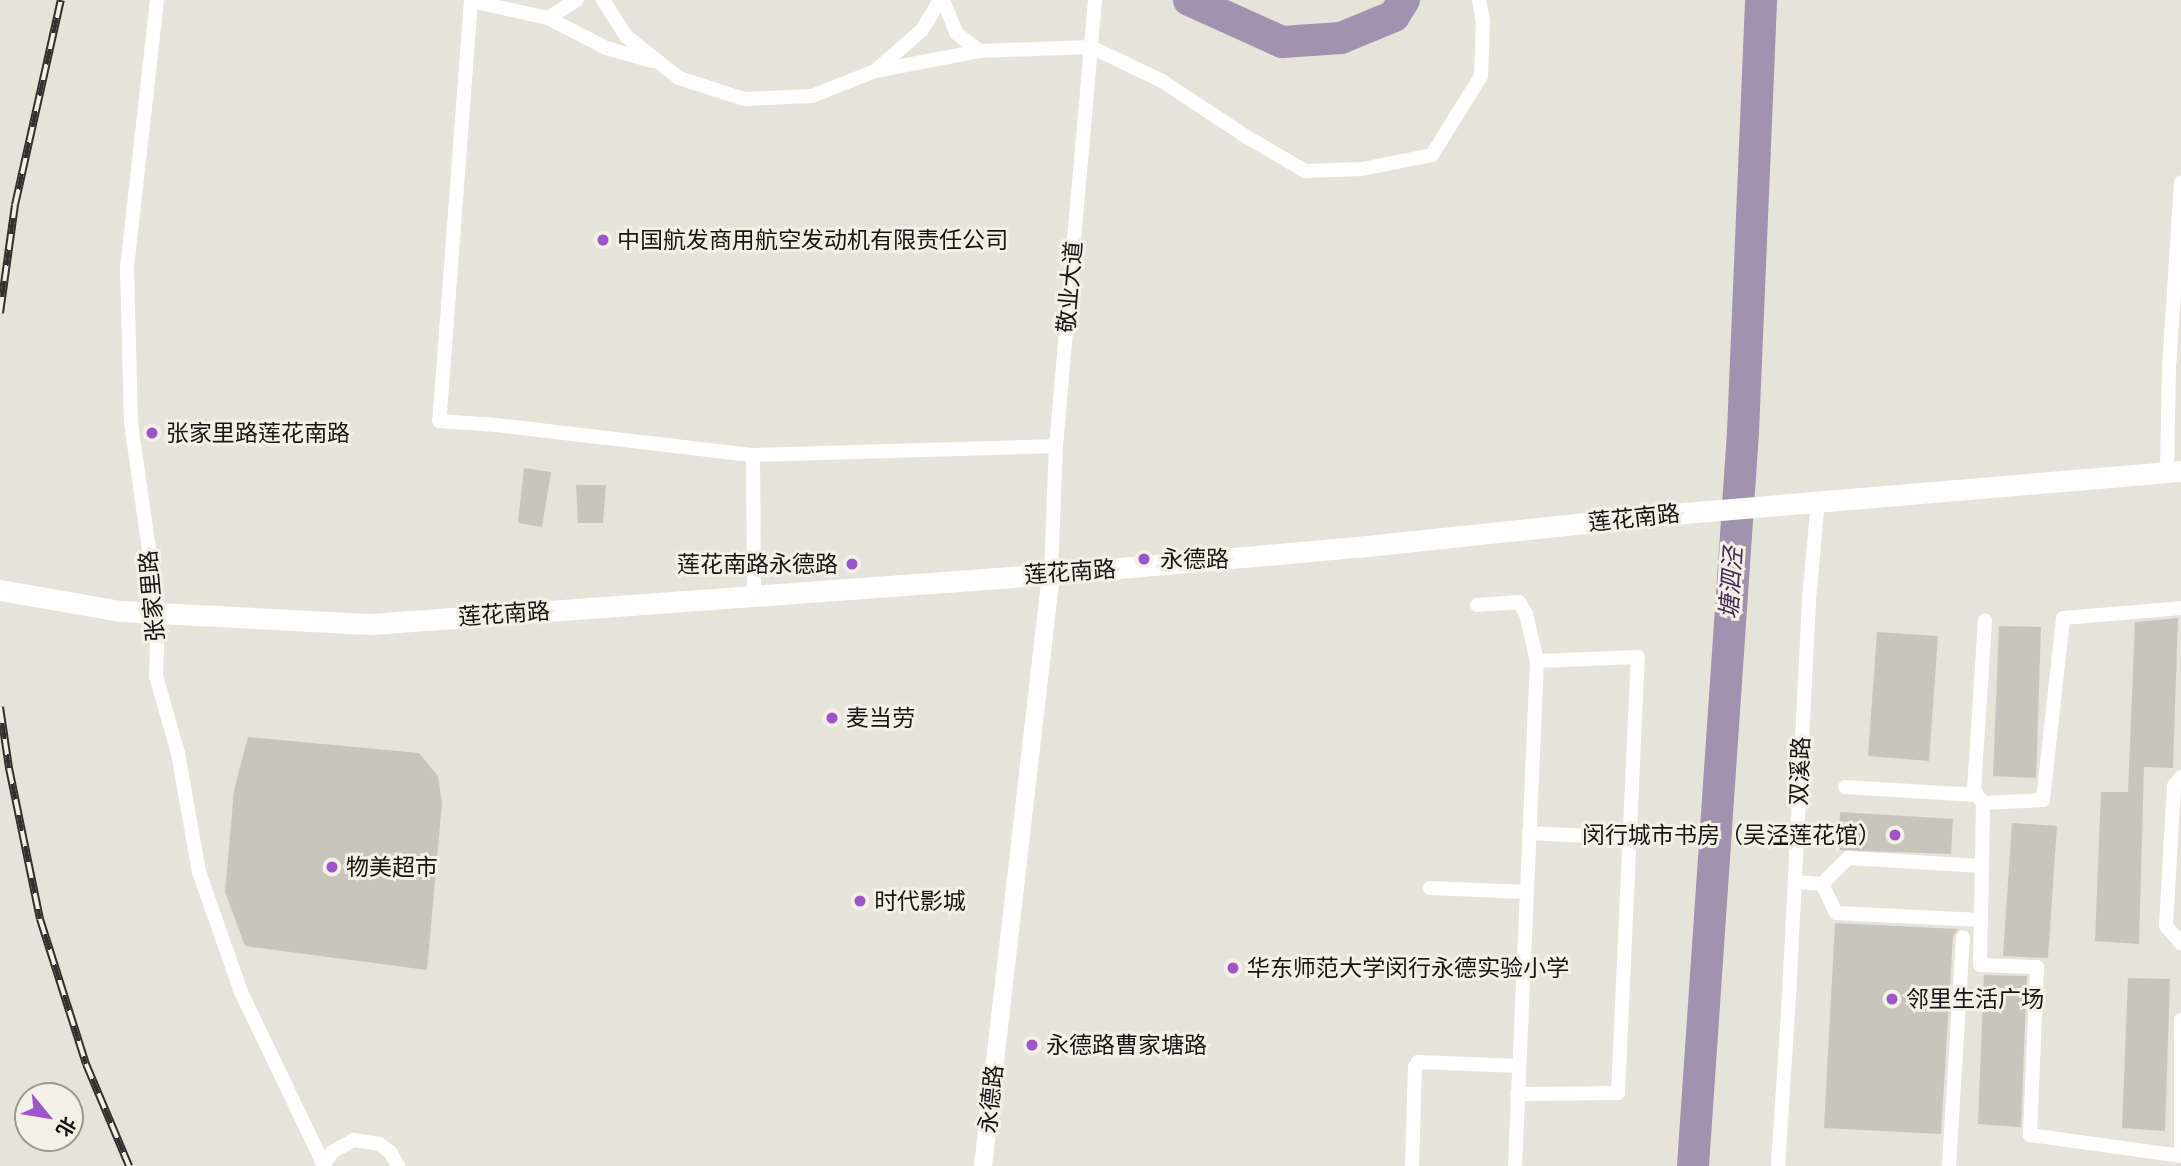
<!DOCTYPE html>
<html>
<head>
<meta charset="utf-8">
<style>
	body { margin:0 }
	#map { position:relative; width:2181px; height:1166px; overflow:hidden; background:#e6e3d8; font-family:"Fira Sans","Noto Sans SC",sans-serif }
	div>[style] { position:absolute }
	.river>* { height:32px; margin:-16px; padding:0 16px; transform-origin:16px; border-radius:16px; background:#a391b0 }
	.building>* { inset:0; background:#c8c5ba }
	.minor>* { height:14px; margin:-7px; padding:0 7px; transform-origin:7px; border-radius:7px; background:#fff }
	.tertiary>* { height:18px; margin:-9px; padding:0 9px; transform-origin:9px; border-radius:9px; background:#fff }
	.primary>* { height:21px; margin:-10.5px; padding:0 10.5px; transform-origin:10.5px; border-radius:10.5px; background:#fff }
	.rail>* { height:8px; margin-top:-4px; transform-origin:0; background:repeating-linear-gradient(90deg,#f3f0e5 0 16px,#31302b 0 32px); box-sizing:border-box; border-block:2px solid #31302b }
	.dots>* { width:19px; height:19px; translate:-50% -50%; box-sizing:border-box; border:4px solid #f3f0e5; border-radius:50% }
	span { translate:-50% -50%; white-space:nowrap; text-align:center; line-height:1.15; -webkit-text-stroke:6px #f3f0e5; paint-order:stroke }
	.poi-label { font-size:23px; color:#161511 }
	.left { translate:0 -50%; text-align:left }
	.right { translate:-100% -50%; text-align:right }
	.street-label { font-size:23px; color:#161511 }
	.water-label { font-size:24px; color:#452b56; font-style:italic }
	.north { position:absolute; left:14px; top:1082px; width:70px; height:70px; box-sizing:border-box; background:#f3f0e5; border:2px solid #9b9890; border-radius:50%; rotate:120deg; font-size:19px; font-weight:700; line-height:28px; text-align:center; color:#161511 }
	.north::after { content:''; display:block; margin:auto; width:24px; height:32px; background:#9d55c9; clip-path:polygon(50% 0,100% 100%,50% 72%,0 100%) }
</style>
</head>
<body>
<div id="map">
	<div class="river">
		<div style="left:1189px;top:0;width:102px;rotate:24.3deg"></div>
		<div style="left:1282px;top:42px;width:59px;rotate:-3.9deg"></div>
		<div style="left:1341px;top:38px;width:57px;rotate:-22.5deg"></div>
		<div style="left:1394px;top:16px;width:19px;rotate:-58deg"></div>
		<div style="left:1693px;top:1166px;width:736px;rotate:-86.1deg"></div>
		<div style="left:1743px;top:432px;width:432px;rotate:-87.6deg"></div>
	</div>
	<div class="building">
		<div style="clip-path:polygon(524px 468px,551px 472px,542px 527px,518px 523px)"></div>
		<div style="clip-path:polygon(576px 485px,606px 485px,603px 523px,578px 523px)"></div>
		<div style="clip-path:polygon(2178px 618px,2173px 768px,2144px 767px,2139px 944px,2095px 941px,2101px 792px,2128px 792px,2135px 622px)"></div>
		<div style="clip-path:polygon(1999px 626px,2041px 627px,2036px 778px,1993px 776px)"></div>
		<div style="clip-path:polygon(1877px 632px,1938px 636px,1929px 761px,1868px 756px)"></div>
		<div style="clip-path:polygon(248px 737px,419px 753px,438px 776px,442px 803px,427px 970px,245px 946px,225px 892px,234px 790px)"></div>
		<div style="clip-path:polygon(1840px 812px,1953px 819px,1951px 854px,1838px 850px)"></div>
		<div style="clip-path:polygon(2012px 823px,2057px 826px,2048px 958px,2003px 956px)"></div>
		<div style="clip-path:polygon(1835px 923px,1958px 929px,1953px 936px,1941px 1134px,1824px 1128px)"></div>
		<div style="clip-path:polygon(1984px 975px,2027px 976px,2021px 1127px,1978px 1124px)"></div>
		<div style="clip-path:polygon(2128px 978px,2170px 979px,2165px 1131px,2122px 1128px)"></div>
	</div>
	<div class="minor">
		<div style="left:157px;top:0;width:271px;rotate:96.4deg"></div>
		<div style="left:127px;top:269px;width:154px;rotate:88.5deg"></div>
		<div style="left:131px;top:423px;width:192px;rotate:81.9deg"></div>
		<div style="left:158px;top:613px;width:63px;rotate:91.8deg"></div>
		<div style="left:156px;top:676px;width:80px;rotate:74.1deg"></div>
		<div style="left:178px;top:753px;width:121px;rotate:80deg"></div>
		<div style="left:199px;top:872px;width:127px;rotate:70.7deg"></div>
		<div style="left:241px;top:992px;width:190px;rotate:64.4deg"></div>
		<div style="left:471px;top:0;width:422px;rotate:94.3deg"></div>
		<div style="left:439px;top:421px;width:57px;rotate:4deg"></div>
		<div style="left:496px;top:425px;width:259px;rotate:6.7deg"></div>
		<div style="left:603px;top:0;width:43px;rotate:57.4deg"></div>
		<div style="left:626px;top:36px;width:68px;rotate:38.4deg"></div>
		<div style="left:679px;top:78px;width:68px;rotate:17.9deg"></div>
		<div style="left:744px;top:99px;width:68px;rotate:-2.5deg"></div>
		<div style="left:812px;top:96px;width:68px;rotate:-21.6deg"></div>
		<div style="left:875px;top:71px;width:62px;rotate:-41.1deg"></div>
		<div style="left:922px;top:30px;width:35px;rotate:-59deg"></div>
		<div style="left:943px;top:0;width:35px;rotate:68deg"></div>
		<div style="left:956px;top:33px;width:30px;rotate:37deg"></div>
		<div style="left:471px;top:1px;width:79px;rotate:12.4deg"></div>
		<div style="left:548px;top:18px;width:65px;rotate:27.3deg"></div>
		<div style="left:606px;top:48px;width:48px;rotate:15.8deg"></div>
		<div style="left:548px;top:18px;width:34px;rotate:-32deg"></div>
		<div style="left:875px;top:71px;width:107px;rotate:-10.8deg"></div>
		<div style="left:980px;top:51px;width:111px;rotate:-2.1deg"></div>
		<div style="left:1091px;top:47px;width:79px;rotate:25.6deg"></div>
		<div style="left:1162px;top:81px;width:102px;rotate:33.4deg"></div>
		<div style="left:1247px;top:137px;width:67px;rotate:30.4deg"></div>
		<div style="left:1305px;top:171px;width:57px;rotate:-2deg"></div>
		<div style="left:1362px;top:169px;width:71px;rotate:-11.3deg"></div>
		<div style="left:1432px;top:155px;width:93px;rotate:-58.2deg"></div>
		<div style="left:1481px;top:76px;width:54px;rotate:-87.9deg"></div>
		<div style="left:1483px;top:22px;width:22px;rotate:-100deg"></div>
		<div style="left:2167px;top:472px;width:104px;rotate:-88.9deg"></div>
		<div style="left:2169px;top:368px;width:186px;rotate:-86.3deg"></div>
		<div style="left:1051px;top:574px;width:128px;rotate:-87.8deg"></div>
		<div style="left:1056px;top:446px;width:448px;rotate:-85deg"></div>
		<div style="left:754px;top:595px;width:140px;rotate:-90.4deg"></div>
		<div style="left:753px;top:455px;width:303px;rotate:-1.7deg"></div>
		<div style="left:1477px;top:605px;width:42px;rotate:-4.1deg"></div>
		<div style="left:1519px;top:602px;width:14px;rotate:60deg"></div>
		<div style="left:1526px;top:614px;width:48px;rotate:76.8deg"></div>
		<div style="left:1537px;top:661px;width:505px;rotate:92.49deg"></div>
		<div style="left:2181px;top:777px;width:11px;rotate:128deg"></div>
		<div style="left:2174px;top:786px;width:140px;rotate:93.3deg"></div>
		<div style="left:2166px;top:926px;width:23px;rotate:49deg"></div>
		<div style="left:1845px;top:787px;width:132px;rotate:3.5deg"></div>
		<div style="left:1983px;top:803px;width:16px;rotate:-125deg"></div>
		<div style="left:1974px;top:790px;width:170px;rotate:-86.3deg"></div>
		<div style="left:1529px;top:833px;width:101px;rotate:2.8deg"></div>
		<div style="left:1982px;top:866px;width:99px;rotate:91.2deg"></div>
		<div style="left:1980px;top:965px;width:57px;rotate:2deg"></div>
		<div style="left:2037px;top:967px;width:168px;rotate:92.4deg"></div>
		<div style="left:2030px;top:1135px;width:152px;rotate:7.9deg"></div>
		<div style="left:1795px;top:882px;width:27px;rotate:4deg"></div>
		<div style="left:1822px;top:884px;width:37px;rotate:-45deg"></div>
		<div style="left:1848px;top:858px;width:134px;rotate:3.4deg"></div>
		<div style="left:1982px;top:866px;width:63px;rotate:-89.1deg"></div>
		<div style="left:1983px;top:803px;width:60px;rotate:-2.9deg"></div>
		<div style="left:2043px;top:800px;width:183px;rotate:-83.7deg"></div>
		<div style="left:2063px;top:618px;width:118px;rotate:-4.8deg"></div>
		<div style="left:1822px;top:884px;width:32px;rotate:64deg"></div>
		<div style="left:1836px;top:913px;width:144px;rotate:2.8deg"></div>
		<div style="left:1430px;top:888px;width:96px;rotate:2.4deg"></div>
		<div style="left:1517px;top:1094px;width:101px;rotate:-0.6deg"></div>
		<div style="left:1618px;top:1093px;width:436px;rotate:-87.4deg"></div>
		<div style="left:1638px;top:657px;width:101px;rotate:177.7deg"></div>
		<div style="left:2181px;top:1156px;width:136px;rotate:-90deg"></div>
		<div style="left:323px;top:1166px;width:17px;rotate:-57deg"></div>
		<div style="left:332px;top:1152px;width:25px;rotate:-29deg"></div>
		<div style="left:354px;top:1140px;width:25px;rotate:9deg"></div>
		<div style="left:379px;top:1144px;width:14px;rotate:36deg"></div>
		<div style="left:390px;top:1152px;width:16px;rotate:60deg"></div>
		<div style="left:1412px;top:1166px;width:99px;rotate:-88.3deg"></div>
		<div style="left:1415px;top:1067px;width:6px;rotate:-59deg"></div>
		<div style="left:1418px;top:1062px;width:101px;rotate:2.3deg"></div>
		<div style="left:1778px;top:1166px;width:170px;rotate:-86.3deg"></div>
		<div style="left:1789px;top:996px;width:398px;rotate:-87.1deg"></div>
		<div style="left:1809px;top:599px;width:98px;rotate:-84.8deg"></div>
		<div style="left:1949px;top:1166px;width:229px;rotate:-86.5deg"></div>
	</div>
	<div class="tertiary">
		<div style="left:983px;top:1166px;width:596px;rotate:-83.45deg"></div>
	</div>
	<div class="primary">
		<div style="left:0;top:590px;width:122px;rotate:9.9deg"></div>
		<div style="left:120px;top:611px;width:251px;rotate:3deg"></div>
		<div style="left:371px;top:624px;width:684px;rotate:-4.19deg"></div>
		<div style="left:1053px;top:574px;width:305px;rotate:-5.1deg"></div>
		<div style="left:1357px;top:547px;width:318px;rotate:-6deg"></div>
		<div style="left:1673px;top:514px;width:510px;rotate:-4.84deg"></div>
	</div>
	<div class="rail">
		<div style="left:0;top:313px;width:109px;rotate:-82.1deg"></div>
		<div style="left:15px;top:205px;width:210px;rotate:-77.4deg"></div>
		<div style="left:0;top:707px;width:62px;rotate:81.6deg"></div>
		<div style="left:9px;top:768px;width:154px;rotate:78.4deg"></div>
		<div style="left:40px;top:919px;width:152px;rotate:72.4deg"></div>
		<div style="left:86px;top:1064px;width:111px;rotate:67.1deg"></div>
	</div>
	<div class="dots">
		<div style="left:603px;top:240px;background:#9d55c9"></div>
		<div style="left:152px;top:433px;background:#9d55c9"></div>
		<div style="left:1144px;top:559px;background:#9d55c9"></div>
		<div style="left:852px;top:564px;background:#9d55c9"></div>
		<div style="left:832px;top:718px;background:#9d55c9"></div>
		<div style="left:1895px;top:835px;background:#9d55c9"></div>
		<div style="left:332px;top:867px;background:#9d55c9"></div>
		<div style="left:860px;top:901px;background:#9d55c9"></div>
		<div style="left:1233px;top:968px;background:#9d55c9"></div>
		<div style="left:1892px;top:999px;background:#9d55c9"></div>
		<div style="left:1032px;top:1045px;background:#9d55c9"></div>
	</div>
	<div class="poi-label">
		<span class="left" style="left:617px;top:240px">中国航发商用航空发动机有限责任公司</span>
		<span class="left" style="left:166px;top:433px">张家里路莲花南路</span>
		<span class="left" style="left:1160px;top:559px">永德路</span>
		<span class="right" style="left:838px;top:564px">莲花南路永德路</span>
		<span class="left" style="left:846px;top:718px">麦当劳</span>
		<span class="right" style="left:1881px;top:835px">闵行城市书房（吴泾莲花馆）</span>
		<span class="left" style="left:346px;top:867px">物美超市</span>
		<span class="left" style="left:874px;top:901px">时代影城</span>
		<span class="left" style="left:1247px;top:968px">华东师范大学闵行永德实验小学</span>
		<span class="left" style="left:1906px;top:999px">邻里生活广场</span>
		<span class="left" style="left:1046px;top:1045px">永德路曹家塘路</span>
	</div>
	<div class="street-label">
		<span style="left:1070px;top:287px;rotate:-85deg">敬业大道</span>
		<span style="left:1634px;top:518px;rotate:-6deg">莲花南路</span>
		<span style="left:1070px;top:572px;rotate:-4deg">莲花南路</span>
		<span style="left:152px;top:596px;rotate:-95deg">张家里路</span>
		<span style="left:504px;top:614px;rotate:-4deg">莲花南路</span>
		<span style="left:1800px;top:771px;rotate:-88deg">双溪路</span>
		<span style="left:991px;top:1099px;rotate:-84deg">永德路</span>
	</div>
	<div class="water-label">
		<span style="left:1732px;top:583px;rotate:-86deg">塘泗泾</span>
	</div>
	<div class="north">北</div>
</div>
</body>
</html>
